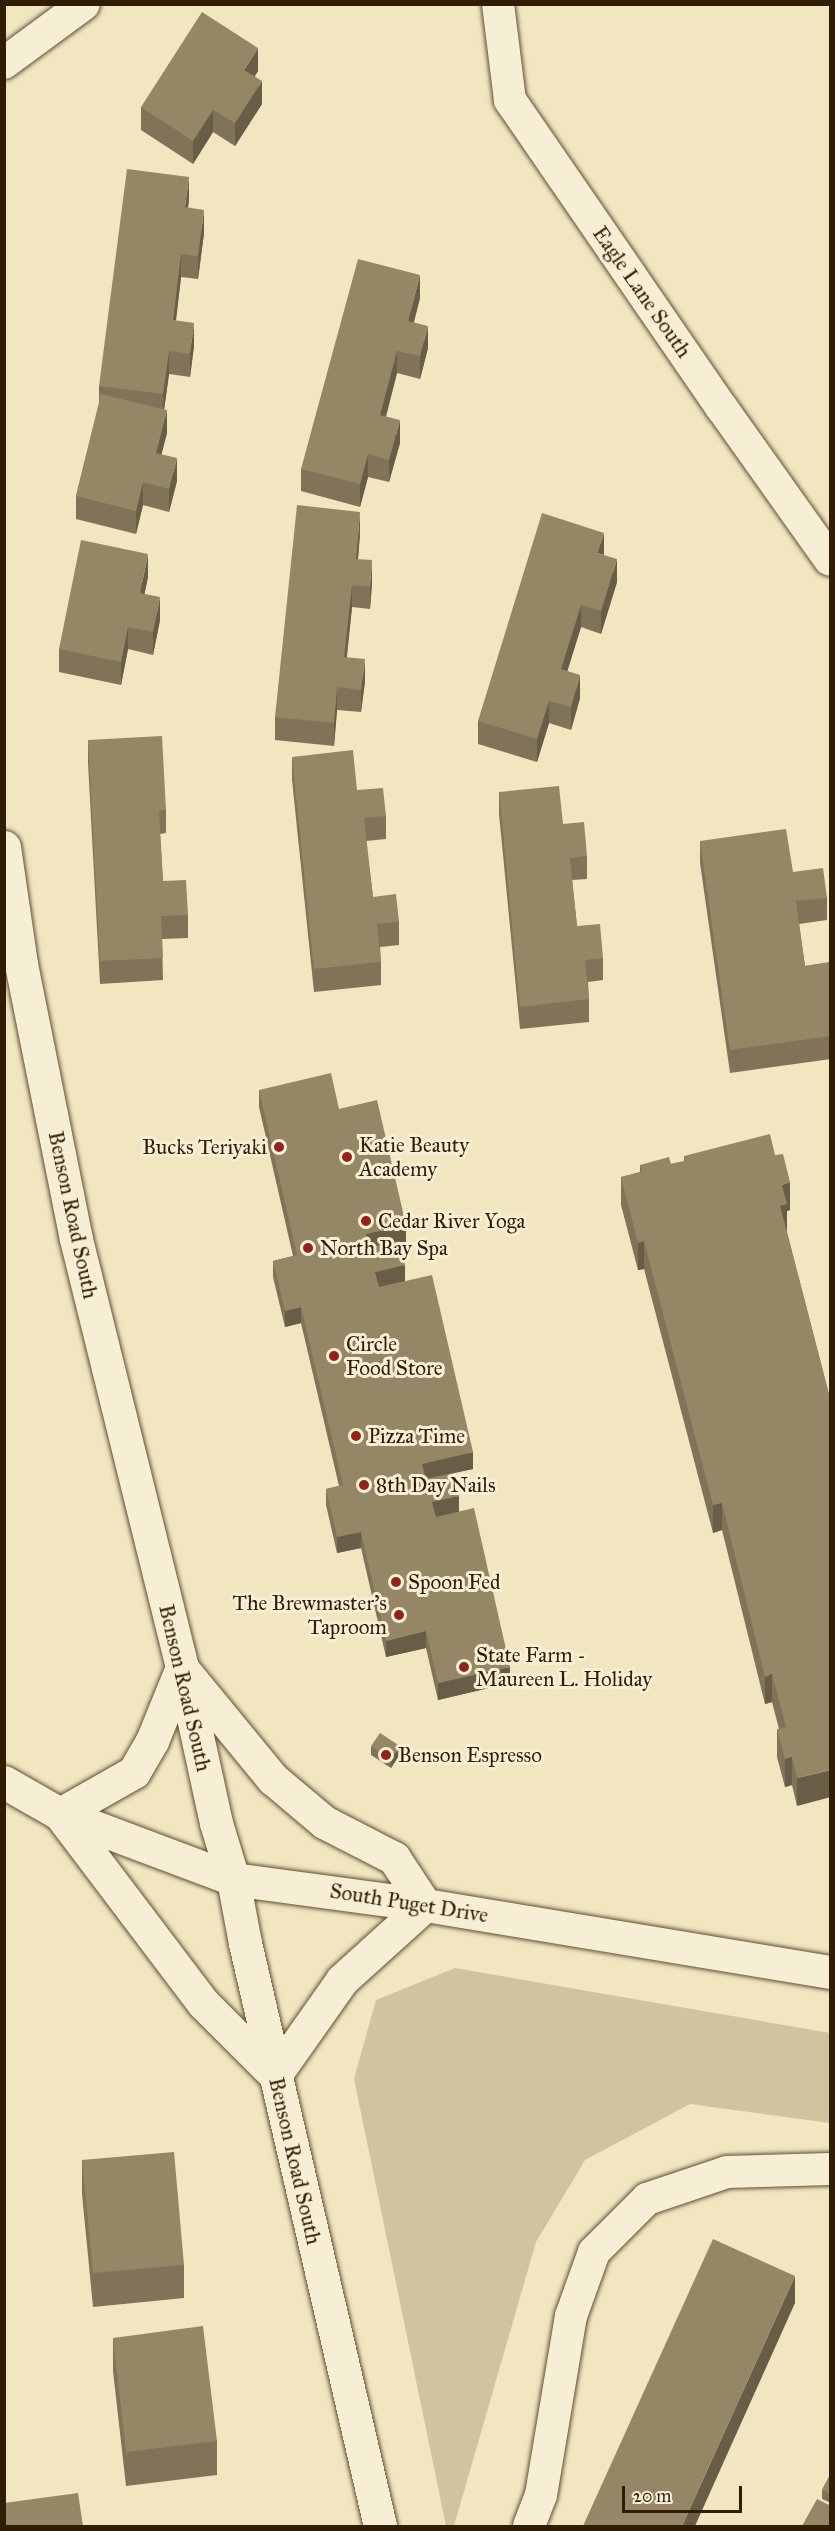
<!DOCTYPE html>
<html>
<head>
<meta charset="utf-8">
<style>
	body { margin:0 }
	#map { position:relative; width:835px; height:2531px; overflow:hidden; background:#f1e6c0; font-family:"IM FELL Great Primer",serif }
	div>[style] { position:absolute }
	.green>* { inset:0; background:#d0c4a0 }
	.roads { filter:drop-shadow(0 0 2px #614f33) drop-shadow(0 0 2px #614f33) }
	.street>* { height:32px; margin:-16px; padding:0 16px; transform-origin:16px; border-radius:16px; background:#f6efd6 }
	.secondary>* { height:33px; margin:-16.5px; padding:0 16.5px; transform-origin:16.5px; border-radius:16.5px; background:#f6efd6 }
	.wall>* { inset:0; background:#807358 }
	.shaded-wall>* { inset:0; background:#685e47 }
	.building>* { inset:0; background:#958666 }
	.dots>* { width:16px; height:16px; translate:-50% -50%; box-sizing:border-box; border:3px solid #f6efd6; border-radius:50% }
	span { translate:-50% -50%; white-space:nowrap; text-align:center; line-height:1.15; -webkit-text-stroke:6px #f6efd6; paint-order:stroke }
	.street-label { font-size:21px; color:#311d04 }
	.poi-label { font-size:21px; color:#311d04 }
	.left { translate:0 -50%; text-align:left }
	.right { translate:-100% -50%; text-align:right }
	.frame { position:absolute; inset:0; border:6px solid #311d04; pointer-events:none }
	.scale { position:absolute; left:622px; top:2486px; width:120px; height:27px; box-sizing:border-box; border:3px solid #311d04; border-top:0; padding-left:8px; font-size:18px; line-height:21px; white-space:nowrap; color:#311d04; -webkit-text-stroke:4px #f6efd6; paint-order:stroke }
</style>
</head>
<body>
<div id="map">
	<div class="green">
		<div style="clip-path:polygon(455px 1968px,830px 2033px,830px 2123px,690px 2104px,585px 2160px,536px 2242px,454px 2526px,446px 2526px,354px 2079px,376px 2000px)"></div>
	</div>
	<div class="roads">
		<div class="street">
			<div style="left:498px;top:4px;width:97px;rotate:82.9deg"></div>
			<div style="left:510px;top:100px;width:374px;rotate:55.5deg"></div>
			<div style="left:722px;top:408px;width:186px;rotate:54.6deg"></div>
			<div style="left:4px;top:63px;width:99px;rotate:-36.4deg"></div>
			<div style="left:529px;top:2526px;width:33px;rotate:-69deg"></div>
			<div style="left:541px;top:2495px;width:181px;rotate:-80.5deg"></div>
			<div style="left:571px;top:2316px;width:68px;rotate:-70.2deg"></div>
			<div style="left:594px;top:2252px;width:75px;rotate:-45deg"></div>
			<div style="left:647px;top:2199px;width:84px;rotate:-18.6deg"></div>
			<div style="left:727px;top:2172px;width:103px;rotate:-1.7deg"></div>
		</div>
		<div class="secondary">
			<div style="left:4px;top:847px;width:118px;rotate:81.7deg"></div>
			<div style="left:21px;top:964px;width:280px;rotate:78.7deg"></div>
			<div style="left:76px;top:1239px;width:441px;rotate:76.1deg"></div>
			<div style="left:182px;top:1667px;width:160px;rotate:77.7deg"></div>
			<div style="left:216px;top:1823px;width:59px;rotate:73.1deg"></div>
			<div style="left:233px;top:1879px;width:65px;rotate:79.4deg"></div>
			<div style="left:245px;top:1943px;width:598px;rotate:76.96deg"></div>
			<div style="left:185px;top:1672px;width:139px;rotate:50.6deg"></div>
			<div style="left:273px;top:1779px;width:67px;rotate:40.1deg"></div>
			<div style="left:324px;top:1822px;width:79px;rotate:27.2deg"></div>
			<div style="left:394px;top:1858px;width:56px;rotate:56.6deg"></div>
			<div style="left:4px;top:1782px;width:64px;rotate:29.7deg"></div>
			<div style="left:60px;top:1814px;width:185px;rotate:20.6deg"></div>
			<div style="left:233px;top:1879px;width:194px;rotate:7.7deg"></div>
			<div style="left:425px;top:1905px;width:411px;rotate:9.4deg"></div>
			<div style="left:60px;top:1814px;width:237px;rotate:52.9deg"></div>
			<div style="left:203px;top:2003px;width:102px;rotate:45deg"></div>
			<div style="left:60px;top:1814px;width:85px;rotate:-29.6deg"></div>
			<div style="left:134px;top:1772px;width:36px;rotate:-60deg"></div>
			<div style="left:152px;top:1741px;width:80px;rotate:-67.9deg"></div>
			<div style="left:275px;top:2075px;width:116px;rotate:-54.8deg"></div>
			<div style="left:342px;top:1980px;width:112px;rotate:-42.1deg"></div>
		</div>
	</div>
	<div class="wall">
		<div style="clip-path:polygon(258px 71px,255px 76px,262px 104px,235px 146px,213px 132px,193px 164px,141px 130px,141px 107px)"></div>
		<div style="clip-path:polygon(189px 199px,188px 208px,204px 233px,198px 279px,181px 277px,176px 321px,194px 346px,190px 377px,169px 374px,164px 410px,167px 433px,161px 454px,177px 481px,169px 512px,143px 505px,136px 534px,76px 519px,76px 496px,99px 404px,99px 386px)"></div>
		<div style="clip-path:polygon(420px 298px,414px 322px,428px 348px,420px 379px,397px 373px,386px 417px,400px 443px,389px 482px,368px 477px,360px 507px,301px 491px,301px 469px)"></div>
		<div style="clip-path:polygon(360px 534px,358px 559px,372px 583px,370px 609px,352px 607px,347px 657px,365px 681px,361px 712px,337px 710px,334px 746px,275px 740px,275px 717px)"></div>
		<div style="clip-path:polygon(604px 555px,617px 582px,601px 634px,581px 627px,567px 671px,580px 698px,571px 730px,549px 723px,537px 762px,478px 744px,478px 721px)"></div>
		<div style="clip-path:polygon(148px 577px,144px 594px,160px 620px,153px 655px,128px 649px,121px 685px,59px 672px,59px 649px)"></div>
		<div style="clip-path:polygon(88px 740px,166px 810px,166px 833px,160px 834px,163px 881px,188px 915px,188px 938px,162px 939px,163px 980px,100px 984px,88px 763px)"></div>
		<div style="clip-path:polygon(292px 757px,357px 790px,386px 816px,386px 839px,366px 841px,373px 897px,399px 922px,399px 945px,380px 947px,381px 962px,381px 985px,314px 992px,292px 780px)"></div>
		<div style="clip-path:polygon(499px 792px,563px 824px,587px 856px,587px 879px,572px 880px,577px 926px,603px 958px,603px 980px,588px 982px,589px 999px,589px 1022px,520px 1029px,499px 814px)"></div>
		<div style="clip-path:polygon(700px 841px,793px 872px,827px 898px,827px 920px,799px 924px,805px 966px,831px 962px,831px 1059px,730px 1073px,700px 863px)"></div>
		<div style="clip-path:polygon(259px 1090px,339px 1109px,406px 1242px,400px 1243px,405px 1281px,473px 1469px,453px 1473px,459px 1512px,510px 1683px,438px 1700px,426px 1648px,386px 1657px,361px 1548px,337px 1553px,326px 1505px,326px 1489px,339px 1486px,301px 1323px,285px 1327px,273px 1277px,273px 1261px,293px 1256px,259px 1107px)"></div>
		<div style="clip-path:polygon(684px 1156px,790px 1210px,787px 1211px,787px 1232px,831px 1402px,797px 1806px,792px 1785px,785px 1787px,777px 1757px,777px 1729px,779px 1729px,772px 1702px,765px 1704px,722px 1530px,713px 1533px,644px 1269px,638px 1270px,621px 1205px,621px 1177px,640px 1172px,640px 1165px,671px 1164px,684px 1161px)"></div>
		<div style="clip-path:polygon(371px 1746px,400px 1754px,391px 1768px,371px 1755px)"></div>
		<div style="clip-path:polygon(82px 2160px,184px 2265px,184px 2298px,93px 2307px,82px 2194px)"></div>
		<div style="clip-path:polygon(113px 2338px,217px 2441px,217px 2475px,126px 2486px,113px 2371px)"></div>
		<div style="clip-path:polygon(831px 2473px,831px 2503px,822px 2499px,822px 2490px)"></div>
	</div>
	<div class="shaded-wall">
		<div style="clip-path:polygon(258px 48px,258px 71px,244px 92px,244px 70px)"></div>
		<div style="clip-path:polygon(262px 81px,262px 104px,235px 146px,235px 123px)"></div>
		<div style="clip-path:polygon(213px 110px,213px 132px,193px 164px,193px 141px)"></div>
		<div style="clip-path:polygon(189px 177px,189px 199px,185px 230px,185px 207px)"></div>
		<div style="clip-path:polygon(204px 210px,204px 233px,198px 279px,198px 256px)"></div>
		<div style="clip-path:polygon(181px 254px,181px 277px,173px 343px,173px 320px)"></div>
		<div style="clip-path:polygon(420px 275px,420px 298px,408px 343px,408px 321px)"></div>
		<div style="clip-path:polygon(194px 323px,194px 346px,190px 377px,190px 354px)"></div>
		<div style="clip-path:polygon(428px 326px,428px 348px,420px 379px,420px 356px)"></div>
		<div style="clip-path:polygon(169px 351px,169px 374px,163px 417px,163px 394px)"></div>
		<div style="clip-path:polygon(397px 351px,397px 373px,380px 438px,380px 415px)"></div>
		<div style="clip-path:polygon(167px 410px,167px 433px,156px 476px,156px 453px)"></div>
		<div style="clip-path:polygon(400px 420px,400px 443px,389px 482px,389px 460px)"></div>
		<div style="clip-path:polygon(368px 454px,368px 477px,360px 507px,360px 484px)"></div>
		<div style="clip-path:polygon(177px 458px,177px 481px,169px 512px,169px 489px)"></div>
		<div style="clip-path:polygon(143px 482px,143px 505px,136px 534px,136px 511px)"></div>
		<div style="clip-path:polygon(360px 512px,360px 534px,356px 582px,356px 559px)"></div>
		<div style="clip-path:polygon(604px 533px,604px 555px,597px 553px)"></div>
		<div style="clip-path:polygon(148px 554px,148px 577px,140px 616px,140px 593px)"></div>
		<div style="clip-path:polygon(617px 559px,617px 582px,601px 634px,601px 611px)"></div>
		<div style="clip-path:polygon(372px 560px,372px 583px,370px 609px,370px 587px)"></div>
		<div style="clip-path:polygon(352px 585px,352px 607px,344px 679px,344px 657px)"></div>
		<div style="clip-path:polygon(160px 597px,160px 620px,153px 655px,153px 632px)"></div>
		<div style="clip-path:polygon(581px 605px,581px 627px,561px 692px,561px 669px)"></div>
		<div style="clip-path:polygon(128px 627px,128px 649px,121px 685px,121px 662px)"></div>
		<div style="clip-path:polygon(365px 659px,365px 681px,361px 712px,361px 690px)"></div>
		<div style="clip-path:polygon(580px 675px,580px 698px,571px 730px,571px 707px)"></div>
		<div style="clip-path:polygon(337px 687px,337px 710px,334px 746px,334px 723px)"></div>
		<div style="clip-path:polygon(549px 701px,549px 723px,537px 762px,537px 739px)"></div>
		<div style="clip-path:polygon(790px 1182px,790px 1210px,787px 1211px,787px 1232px,780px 1206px,782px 1185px)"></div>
		<div style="clip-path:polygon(406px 1225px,406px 1242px,366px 1250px,366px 1234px)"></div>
		<div style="clip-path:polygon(644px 1241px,644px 1269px,638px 1270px,638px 1243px)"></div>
		<div style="clip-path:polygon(405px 1265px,405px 1281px,375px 1288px,375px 1272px)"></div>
		<div style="clip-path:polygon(301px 1307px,301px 1323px,285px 1327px,285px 1311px)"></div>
		<div style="clip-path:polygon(473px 1452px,473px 1469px,422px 1480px,422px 1464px)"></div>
		<div style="clip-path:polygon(459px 1496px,459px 1512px,432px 1518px,432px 1502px)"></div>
		<div style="clip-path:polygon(722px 1503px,722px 1530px,713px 1533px,713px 1505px)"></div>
		<div style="clip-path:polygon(361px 1532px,361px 1548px,337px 1553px,337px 1537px)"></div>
		<div style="clip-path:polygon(426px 1631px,426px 1648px,386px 1657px,386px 1641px)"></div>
		<div style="clip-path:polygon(510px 1667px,510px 1683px,438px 1700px,438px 1683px)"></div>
		<div style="clip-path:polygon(772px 1674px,772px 1702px,765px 1704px,765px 1677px)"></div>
		<div style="clip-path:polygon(400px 1746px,400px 1754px,391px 1768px,391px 1759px)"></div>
		<div style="clip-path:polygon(792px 1757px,792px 1785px,785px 1787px,785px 1759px)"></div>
		<div style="clip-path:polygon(831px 1770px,831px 1797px,797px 1806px,797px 1778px)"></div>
		<div style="clip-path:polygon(795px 2276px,795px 2303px,695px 2526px,682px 2526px)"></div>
	</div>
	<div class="building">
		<div style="clip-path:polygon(202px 12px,258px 48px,244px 70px,262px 81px,235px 123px,213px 110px,193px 141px,141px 107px)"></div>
		<div style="clip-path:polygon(127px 169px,189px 177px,185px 207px,204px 210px,198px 256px,181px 254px,173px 320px,194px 323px,190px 354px,169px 351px,163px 394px,99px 386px)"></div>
		<div style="clip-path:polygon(358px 259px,420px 275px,408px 321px,428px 326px,420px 356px,397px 351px,380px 415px,400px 420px,389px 460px,368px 454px,360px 484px,301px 469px)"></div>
		<div style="clip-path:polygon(101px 394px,167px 410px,156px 453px,177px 458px,169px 489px,143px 482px,136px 511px,76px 496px)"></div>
		<div style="clip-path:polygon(297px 505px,360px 512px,356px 559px,372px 560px,370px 587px,352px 585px,344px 657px,365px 659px,361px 690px,337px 687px,334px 723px,275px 717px)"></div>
		<div style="clip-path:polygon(542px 513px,604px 533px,597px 553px,617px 559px,601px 611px,581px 605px,561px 669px,580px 675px,571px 707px,549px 701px,537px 739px,478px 721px)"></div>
		<div style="clip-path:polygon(81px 540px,148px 554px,140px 593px,160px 597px,153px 632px,128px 627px,121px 662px,59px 649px)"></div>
		<div style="clip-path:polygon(162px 736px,166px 810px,159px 811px,163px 881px,186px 880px,188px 915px,161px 916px,163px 958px,100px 961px,88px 740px)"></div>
		<div style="clip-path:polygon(353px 750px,357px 790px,383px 788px,386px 816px,364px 818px,373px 897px,396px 894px,399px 922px,377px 924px,381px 962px,314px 969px,292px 757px)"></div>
		<div style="clip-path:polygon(559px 786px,563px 824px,584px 822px,587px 856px,570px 858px,577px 926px,600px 924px,603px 958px,585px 960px,589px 999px,520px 1007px,499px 792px)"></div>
		<div style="clip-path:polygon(786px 829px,793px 872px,823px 868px,827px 898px,796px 901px,805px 966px,831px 962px,831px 1036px,730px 1050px,700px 841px)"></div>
		<div style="clip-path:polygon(331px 1073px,339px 1109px,377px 1100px,406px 1225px,366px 1234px,369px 1247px,400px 1241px,405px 1265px,375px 1272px,379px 1287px,432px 1275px,473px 1452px,422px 1464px,426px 1479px,453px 1473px,459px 1496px,432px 1502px,436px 1517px,474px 1508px,510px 1667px,438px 1683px,426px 1631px,386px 1641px,361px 1532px,337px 1537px,326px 1489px,343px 1485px,301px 1307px,285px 1311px,273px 1261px,297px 1255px,259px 1090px)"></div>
		<div style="clip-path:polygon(770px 1134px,775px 1155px,783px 1154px,790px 1182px,782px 1185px,787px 1204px,780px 1206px,831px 1402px,831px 1770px,797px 1778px,792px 1757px,785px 1759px,777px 1729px,786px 1727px,772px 1674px,765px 1677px,722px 1503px,713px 1505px,644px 1241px,638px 1243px,621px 1177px,642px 1172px,640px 1165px,669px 1157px,671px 1164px,685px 1161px,684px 1156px)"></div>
		<div style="clip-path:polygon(380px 1733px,400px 1746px,391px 1759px,371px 1746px)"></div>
		<div style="clip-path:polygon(174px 2152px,184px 2265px,93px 2273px,82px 2160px)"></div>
		<div style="clip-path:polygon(713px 2239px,795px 2276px,682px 2526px,583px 2526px)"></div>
		<div style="clip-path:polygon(203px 2326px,217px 2441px,126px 2452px,113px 2338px)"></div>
		<div style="clip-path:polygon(831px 2473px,831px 2494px,822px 2490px)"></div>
		<div style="clip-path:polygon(78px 2493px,83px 2526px,4px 2526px,4px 2503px)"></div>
		<div style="clip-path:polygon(817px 2499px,831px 2506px,831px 2526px,802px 2526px)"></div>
	</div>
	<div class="dots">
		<div style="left:279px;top:1147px;background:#8f2418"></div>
		<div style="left:347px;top:1157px;background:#8f2418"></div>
		<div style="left:366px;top:1221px;background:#8f2418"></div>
		<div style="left:308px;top:1248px;background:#8f2418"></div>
		<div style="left:334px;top:1356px;background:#8f2418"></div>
		<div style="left:356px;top:1436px;background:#8f2418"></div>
		<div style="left:364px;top:1485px;background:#8f2418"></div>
		<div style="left:396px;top:1582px;background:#8f2418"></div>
		<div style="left:399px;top:1615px;background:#8f2418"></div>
		<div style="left:464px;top:1667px;background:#8f2418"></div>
		<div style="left:386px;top:1755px;background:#8f2418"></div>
	</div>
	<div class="street-label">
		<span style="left:642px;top:292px;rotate:55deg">Eagle Lane South</span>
		<span style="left:73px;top:1215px;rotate:78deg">Benson Road South</span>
		<span style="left:185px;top:1688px;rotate:77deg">Benson Road South</span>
		<span style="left:409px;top:1903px;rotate:9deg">South Puget Drive</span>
		<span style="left:295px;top:2161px;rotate:77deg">Benson Road South</span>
	</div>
	<div class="poi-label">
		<span class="left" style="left:359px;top:1157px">Katie Beauty<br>Academy</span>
		<span class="right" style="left:267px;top:1147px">Bucks Teriyaki</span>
		<span class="left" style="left:378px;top:1221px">Cedar River Yoga</span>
		<span class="left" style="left:320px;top:1248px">North Bay Spa</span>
		<span class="left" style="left:346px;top:1356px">Circle<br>Food Store</span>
		<span class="left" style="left:368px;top:1436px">Pizza Time</span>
		<span class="left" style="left:376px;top:1485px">8th Day Nails</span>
		<span class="left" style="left:408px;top:1582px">Spoon Fed</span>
		<span class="right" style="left:387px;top:1615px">The Brewmaster’s<br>Taproom</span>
		<span class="left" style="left:476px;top:1667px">State Farm -<br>Maureen L. Holiday</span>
		<span class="left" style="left:398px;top:1755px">Benson Espresso</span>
	</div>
	<div class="frame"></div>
	<div class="scale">20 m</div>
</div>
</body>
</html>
